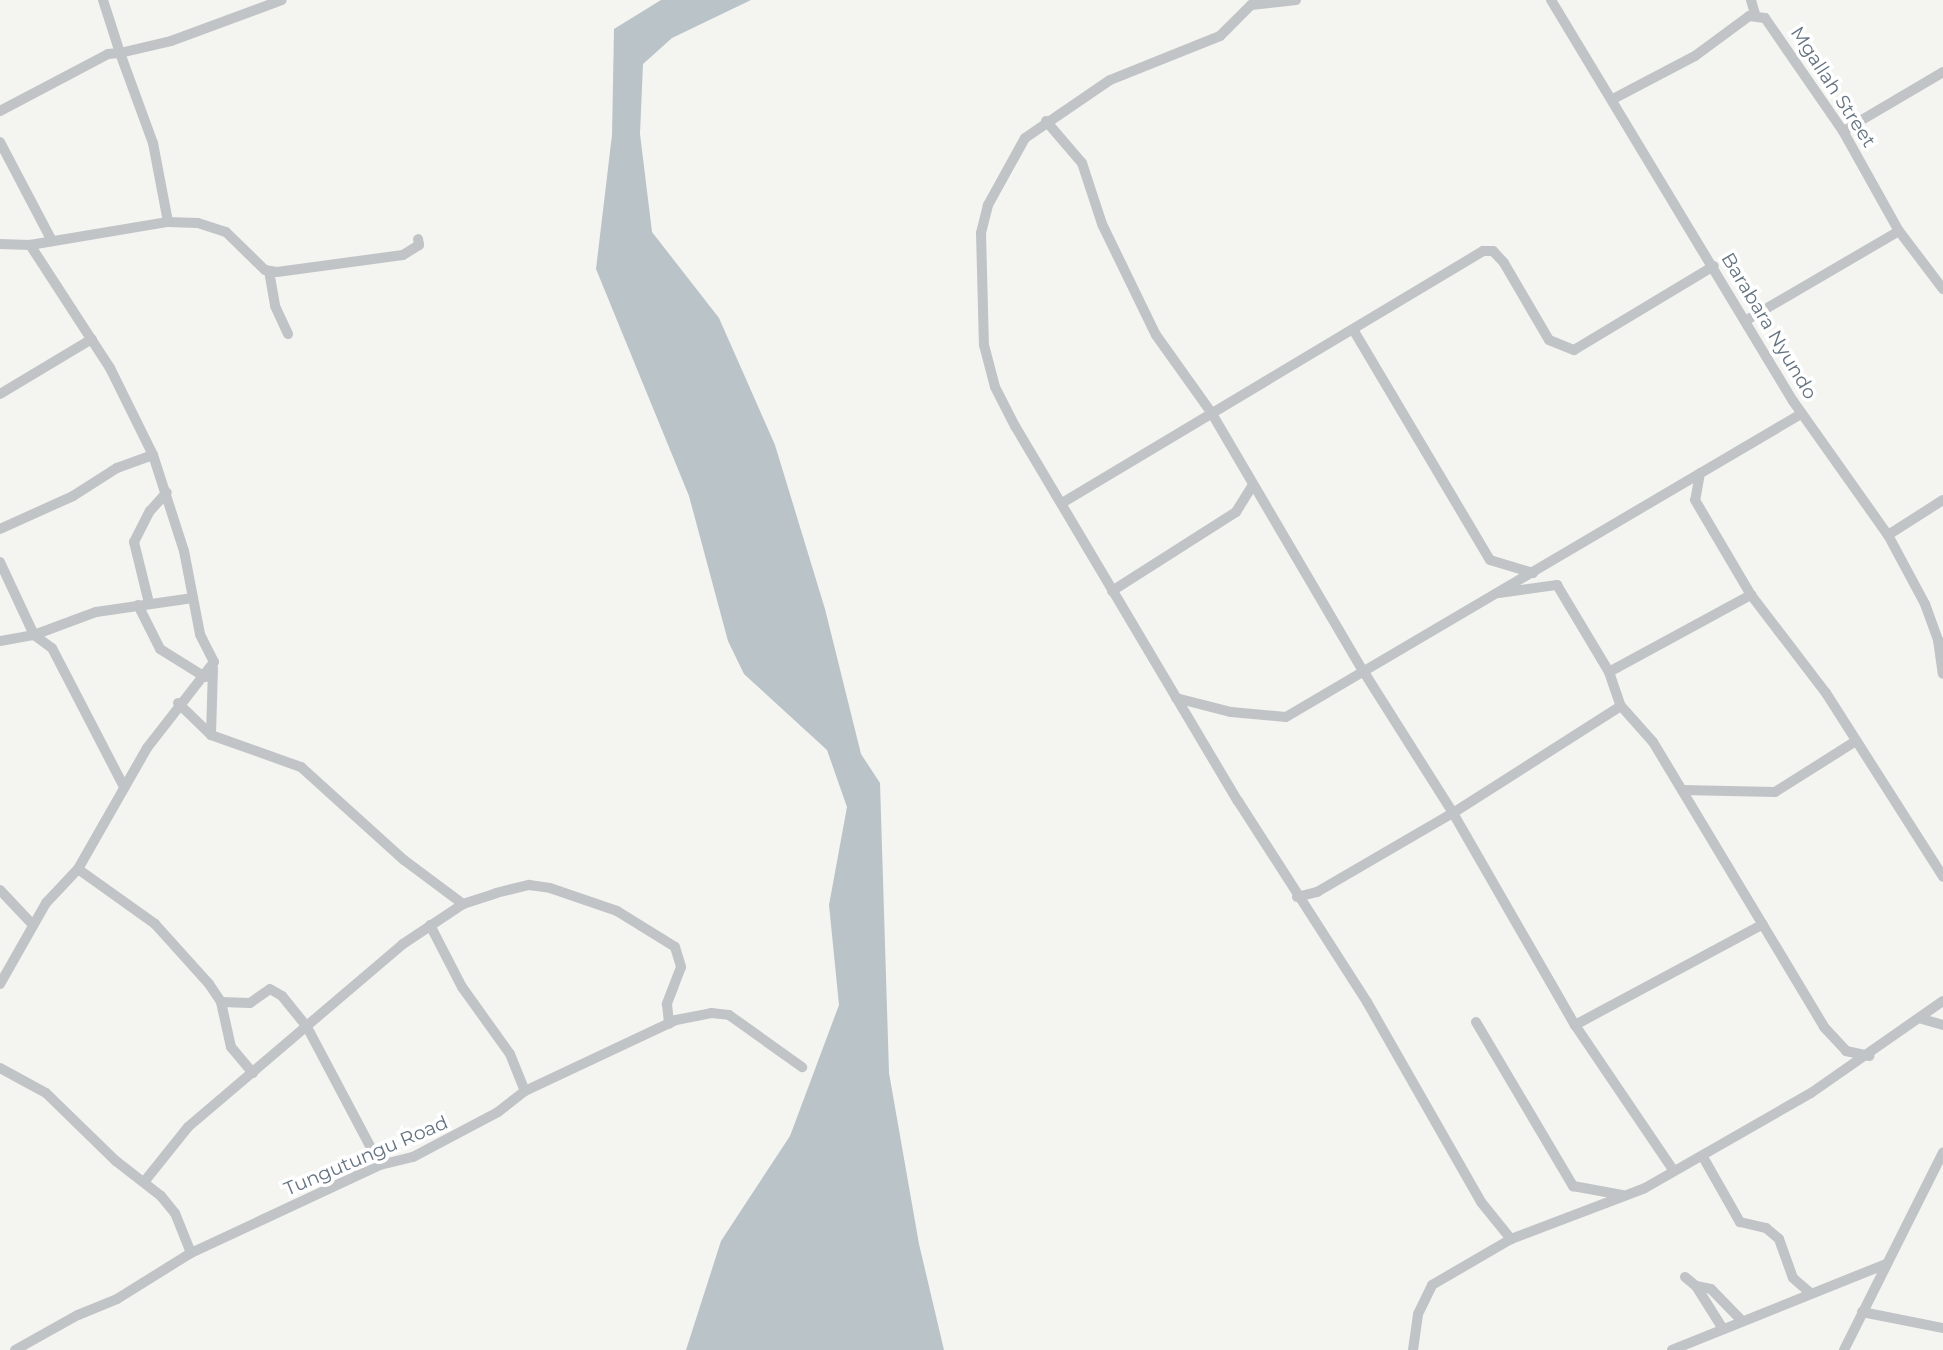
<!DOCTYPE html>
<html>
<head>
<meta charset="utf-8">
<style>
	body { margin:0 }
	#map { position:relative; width:1943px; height:1350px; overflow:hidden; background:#f4f4f1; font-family:Montserrat,sans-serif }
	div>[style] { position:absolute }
	.water>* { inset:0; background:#b9c3c8 }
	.street>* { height:10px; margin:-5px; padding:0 5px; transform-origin:5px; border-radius:5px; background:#c0c4c7 }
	span { translate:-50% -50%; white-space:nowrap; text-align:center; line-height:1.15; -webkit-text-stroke:7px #fff; paint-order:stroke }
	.street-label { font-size:19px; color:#647381 }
</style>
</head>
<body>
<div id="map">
	<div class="water">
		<div style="clip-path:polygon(661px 0,751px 0,672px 38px,643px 64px,640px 134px,652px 232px,719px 318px,775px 445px,825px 609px,861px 754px,880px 783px,889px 1073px,919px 1244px,944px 1350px,686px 1350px,721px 1241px,790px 1136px,839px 1005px,829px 905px,847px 807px,827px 750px,744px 674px,728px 641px,689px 496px,596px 269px,612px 135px,614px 29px)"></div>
	</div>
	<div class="street">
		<div style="left:103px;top:0;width:56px;rotate:72.2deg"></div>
		<div style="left:120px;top:53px;width:52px;rotate:-13.2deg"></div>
		<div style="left:171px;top:41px;width:118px;rotate:-20.3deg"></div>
		<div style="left:1296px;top:0;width:45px;rotate:173.7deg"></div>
		<div style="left:1251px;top:5px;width:44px;rotate:135deg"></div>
		<div style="left:1220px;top:36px;width:118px;rotate:158.2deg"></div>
		<div style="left:1110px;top:80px;width:103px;rotate:145.7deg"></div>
		<div style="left:1025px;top:138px;width:77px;rotate:118.9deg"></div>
		<div style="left:988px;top:205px;width:29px;rotate:104deg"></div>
		<div style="left:981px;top:233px;width:112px;rotate:88.5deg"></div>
		<div style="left:984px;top:345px;width:43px;rotate:75.3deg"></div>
		<div style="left:995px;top:387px;width:44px;rotate:62.9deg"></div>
		<div style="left:1015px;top:426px;width:436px;rotate:59.3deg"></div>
		<div style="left:1238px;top:801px;width:239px;rotate:57.3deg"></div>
		<div style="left:1367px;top:1002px;width:230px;rotate:60.3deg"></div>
		<div style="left:1481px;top:1202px;width:48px;rotate:51deg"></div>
		<div style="left:1511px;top:1239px;width:143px;rotate:-20.8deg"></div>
		<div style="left:1645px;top:1188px;width:191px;rotate:-29.8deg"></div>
		<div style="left:1811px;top:1093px;width:161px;rotate:-34.9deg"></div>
		<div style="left:1551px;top:0;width:468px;rotate:58.9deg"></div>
		<div style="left:1793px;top:401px;width:164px;rotate:54.7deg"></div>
		<div style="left:1888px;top:535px;width:78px;rotate:61.8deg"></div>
		<div style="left:1925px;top:604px;width:38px;rotate:70deg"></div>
		<div style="left:1938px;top:640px;width:34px;rotate:82deg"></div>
		<div style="left:1751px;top:0;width:15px;rotate:74deg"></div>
		<div style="left:1613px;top:99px;width:93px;rotate:-27.7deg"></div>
		<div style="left:1695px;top:56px;width:67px;rotate:-36.5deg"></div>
		<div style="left:1749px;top:16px;width:16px;rotate:7deg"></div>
		<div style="left:1765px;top:18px;width:137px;rotate:55.4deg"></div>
		<div style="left:1843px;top:131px;width:115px;rotate:60.8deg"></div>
		<div style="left:1899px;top:231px;width:73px;rotate:52.8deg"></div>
		<div style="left:0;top:111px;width:122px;rotate:-27.8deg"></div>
		<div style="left:108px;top:54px;width:12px;rotate:-5deg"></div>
		<div style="left:120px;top:53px;width:96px;rotate:69.9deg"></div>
		<div style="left:153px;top:143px;width:80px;rotate:79.2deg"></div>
		<div style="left:1046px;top:121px;width:55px;rotate:49.4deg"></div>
		<div style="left:1082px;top:163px;width:64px;rotate:71.8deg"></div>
		<div style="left:1102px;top:224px;width:123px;rotate:64.1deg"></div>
		<div style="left:1156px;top:335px;width:95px;rotate:54.5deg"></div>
		<div style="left:1211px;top:412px;width:298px;rotate:59.6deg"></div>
		<div style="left:1362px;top:669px;width:170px;rotate:57.7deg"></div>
		<div style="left:1453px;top:813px;width:245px;rotate:60.1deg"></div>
		<div style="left:1575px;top:1025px;width:176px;rotate:55.9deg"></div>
		<div style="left:1843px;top:131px;width:116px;rotate:-30.5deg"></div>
		<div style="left:0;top:142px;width:112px;rotate:62.3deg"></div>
		<div style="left:0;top:244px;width:30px;rotate:2deg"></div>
		<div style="left:30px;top:245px;width:140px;rotate:-9.5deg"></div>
		<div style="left:168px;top:222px;width:30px;rotate:2deg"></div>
		<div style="left:198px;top:223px;width:29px;rotate:18deg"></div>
		<div style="left:226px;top:232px;width:54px;rotate:44.3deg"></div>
		<div style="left:265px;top:270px;width:12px;rotate:9deg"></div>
		<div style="left:277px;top:272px;width:127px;rotate:-7.7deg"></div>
		<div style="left:403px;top:255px;width:19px;rotate:-32deg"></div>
		<div style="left:419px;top:245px;width:6px;rotate:-99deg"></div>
		<div style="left:269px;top:271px;width:36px;rotate:80deg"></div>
		<div style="left:275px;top:306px;width:31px;rotate:65deg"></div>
		<div style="left:1745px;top:321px;width:178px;rotate:-30.3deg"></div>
		<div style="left:1354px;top:331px;width:266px;rotate:59.3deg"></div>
		<div style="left:1490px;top:560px;width:45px;rotate:16.8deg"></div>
		<div style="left:0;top:394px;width:107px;rotate:-30.9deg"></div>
		<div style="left:1700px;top:473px;width:27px;rotate:100deg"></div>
		<div style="left:1695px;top:500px;width:110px;rotate:59.5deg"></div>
		<div style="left:1751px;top:595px;width:123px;rotate:52.6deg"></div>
		<div style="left:1826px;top:693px;width:218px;rotate:57.5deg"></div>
		<div style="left:1062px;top:503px;width:491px;rotate:-30.9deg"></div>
		<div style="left:1483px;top:251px;width:10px"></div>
		<div style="left:1493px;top:251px;width:16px;rotate:47deg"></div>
		<div style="left:1504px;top:263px;width:89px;rotate:59.7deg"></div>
		<div style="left:1549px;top:340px;width:27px;rotate:22deg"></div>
		<div style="left:1574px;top:350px;width:163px;rotate:-31deg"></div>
		<div style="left:0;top:529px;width:80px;rotate:-24.3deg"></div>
		<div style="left:73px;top:496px;width:52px;rotate:-32.5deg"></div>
		<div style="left:117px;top:468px;width:38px;rotate:-20deg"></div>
		<div style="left:1888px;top:535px;width:65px;rotate:-32.5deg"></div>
		<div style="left:0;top:562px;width:81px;rotate:65deg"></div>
		<div style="left:34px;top:635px;width:66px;rotate:-20.4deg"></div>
		<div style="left:96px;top:612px;width:98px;rotate:-8.2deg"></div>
		<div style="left:1112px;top:591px;width:147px;rotate:-32.5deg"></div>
		<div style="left:1236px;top:512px;width:31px;rotate:-58deg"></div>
		<div style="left:1499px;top:593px;width:59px;rotate:-7.9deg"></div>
		<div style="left:1557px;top:585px;width:101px;rotate:59.1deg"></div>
		<div style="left:1609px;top:672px;width:36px;rotate:71deg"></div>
		<div style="left:1621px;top:706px;width:48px;rotate:48.4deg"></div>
		<div style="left:1653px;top:742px;width:332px;rotate:59deg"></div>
		<div style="left:1824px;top:1027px;width:33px;rotate:47deg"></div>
		<div style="left:1846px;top:1051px;width:24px;rotate:12deg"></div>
		<div style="left:149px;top:603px;width:63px;rotate:-103.8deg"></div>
		<div style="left:134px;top:542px;width:35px;rotate:-63deg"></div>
		<div style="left:150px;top:511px;width:25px;rotate:-48deg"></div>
		<div style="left:138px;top:605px;width:49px;rotate:63.4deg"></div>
		<div style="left:160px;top:649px;width:53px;rotate:31.9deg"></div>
		<div style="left:0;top:641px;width:35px;rotate:-10deg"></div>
		<div style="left:34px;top:635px;width:22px;rotate:36deg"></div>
		<div style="left:52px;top:648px;width:157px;rotate:62.6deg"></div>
		<div style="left:1609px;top:672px;width:162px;rotate:-28.5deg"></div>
		<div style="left:1176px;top:698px;width:57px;rotate:14.3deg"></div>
		<div style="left:1231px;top:712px;width:55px;rotate:5.2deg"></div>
		<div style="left:1286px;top:717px;width:598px;rotate:-30.47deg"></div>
		<div style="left:178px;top:703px;width:46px;rotate:44.1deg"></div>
		<div style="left:211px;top:735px;width:96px;rotate:19.6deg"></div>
		<div style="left:301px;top:767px;width:139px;rotate:42.1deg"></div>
		<div style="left:404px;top:860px;width:74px;rotate:36.7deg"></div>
		<div style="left:211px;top:735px;width:67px;rotate:-88.3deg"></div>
		<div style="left:1682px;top:790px;width:93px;rotate:1.2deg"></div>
		<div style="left:1775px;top:792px;width:96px;rotate:-32.2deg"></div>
		<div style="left:78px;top:869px;width:95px;rotate:35.5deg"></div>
		<div style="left:155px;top:924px;width:81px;rotate:48deg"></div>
		<div style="left:209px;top:984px;width:22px;rotate:56deg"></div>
		<div style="left:221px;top:1002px;width:46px;rotate:77.5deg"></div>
		<div style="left:231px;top:1047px;width:34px;rotate:50deg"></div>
		<div style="left:0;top:890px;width:48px;rotate:46.7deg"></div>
		<div style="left:1297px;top:897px;width:21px;rotate:-14deg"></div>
		<div style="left:1317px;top:892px;width:157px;rotate:-30.2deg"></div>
		<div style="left:1453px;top:813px;width:199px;rotate:-32.5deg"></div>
		<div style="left:430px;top:925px;width:70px;rotate:62.7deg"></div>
		<div style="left:462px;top:987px;width:82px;rotate:54.4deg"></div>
		<div style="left:510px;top:1054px;width:40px;rotate:68deg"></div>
		<div style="left:0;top:984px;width:93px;rotate:-60.4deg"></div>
		<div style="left:46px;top:903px;width:47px;rotate:-46.7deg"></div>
		<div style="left:78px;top:869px;width:139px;rotate:-60.3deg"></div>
		<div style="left:147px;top:748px;width:109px;rotate:-52.1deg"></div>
		<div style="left:214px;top:662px;width:31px;rotate:-117deg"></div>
		<div style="left:200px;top:634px;width:85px;rotate:-100.9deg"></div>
		<div style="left:184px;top:551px;width:101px;rotate:-107.9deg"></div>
		<div style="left:153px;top:455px;width:97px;rotate:-116.3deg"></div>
		<div style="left:110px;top:368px;width:147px;rotate:-123deg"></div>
		<div style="left:221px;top:1002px;width:29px;rotate:2deg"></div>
		<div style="left:250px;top:1003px;width:24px;rotate:-35deg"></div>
		<div style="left:270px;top:989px;width:14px;rotate:30deg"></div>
		<div style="left:282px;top:996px;width:40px;rotate:51deg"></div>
		<div style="left:307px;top:1027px;width:156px;rotate:62.1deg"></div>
		<div style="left:1922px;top:1019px;width:22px;rotate:16deg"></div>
		<div style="left:1476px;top:1022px;width:191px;rotate:59.4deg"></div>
		<div style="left:1573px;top:1186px;width:50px;rotate:10.4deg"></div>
		<div style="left:1575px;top:1025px;width:213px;rotate:-28.2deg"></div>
		<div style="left:0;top:1068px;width:52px;rotate:28.5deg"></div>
		<div style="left:46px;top:1093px;width:98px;rotate:44.2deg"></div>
		<div style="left:116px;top:1161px;width:57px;rotate:37.9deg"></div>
		<div style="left:161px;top:1196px;width:22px;rotate:51deg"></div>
		<div style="left:175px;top:1213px;width:43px;rotate:68.2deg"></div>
		<div style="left:1703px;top:1157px;width:75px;rotate:60.4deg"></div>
		<div style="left:1740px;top:1222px;width:27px;rotate:13deg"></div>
		<div style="left:1766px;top:1228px;width:17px;rotate:40deg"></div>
		<div style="left:1779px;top:1239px;width:41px;rotate:70.3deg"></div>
		<div style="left:1793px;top:1278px;width:23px;rotate:41deg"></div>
		<div style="left:144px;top:1182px;width:70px;rotate:-51.3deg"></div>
		<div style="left:188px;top:1127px;width:282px;rotate:-40.4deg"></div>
		<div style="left:403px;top:944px;width:72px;rotate:-33.7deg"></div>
		<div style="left:463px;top:904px;width:35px;rotate:-18deg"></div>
		<div style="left:496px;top:893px;width:34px;rotate:-14deg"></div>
		<div style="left:529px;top:885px;width:21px;rotate:8deg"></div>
		<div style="left:550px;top:888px;width:71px;rotate:18.9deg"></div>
		<div style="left:617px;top:911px;width:68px;rotate:31.8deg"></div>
		<div style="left:675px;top:947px;width:21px;rotate:73deg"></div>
		<div style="left:681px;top:967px;width:40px;rotate:111deg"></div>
		<div style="left:667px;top:1004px;width:20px;rotate:84deg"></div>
		<div style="left:1685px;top:1277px;width:14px;rotate:39deg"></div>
		<div style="left:1696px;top:1286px;width:51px;rotate:57.9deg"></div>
		<div style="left:1696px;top:1286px;width:15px;rotate:11deg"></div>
		<div style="left:1711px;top:1289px;width:45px;rotate:45.9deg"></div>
		<div style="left:1862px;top:1312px;width:83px;rotate:11.2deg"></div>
		<div style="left:15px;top:1350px;width:72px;rotate:-29.1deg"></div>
		<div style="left:78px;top:1315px;width:42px;rotate:-22.3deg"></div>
		<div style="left:117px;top:1299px;width:87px;rotate:-31.9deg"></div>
		<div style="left:191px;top:1253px;width:208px;rotate:-25deg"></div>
		<div style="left:380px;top:1165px;width:34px;rotate:-14deg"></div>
		<div style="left:413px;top:1157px;width:96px;rotate:-27.9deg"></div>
		<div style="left:498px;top:1112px;width:34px;rotate:-38deg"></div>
		<div style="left:525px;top:1091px;width:167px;rotate:-25.2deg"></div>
		<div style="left:676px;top:1020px;width:36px;rotate:-11deg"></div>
		<div style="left:711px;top:1013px;width:18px;rotate:6deg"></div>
		<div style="left:729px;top:1015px;width:90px;rotate:35.5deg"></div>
		<div style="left:1413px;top:1350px;width:36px;rotate:-82deg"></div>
		<div style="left:1418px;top:1314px;width:32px;rotate:-64deg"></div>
		<div style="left:1432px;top:1285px;width:91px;rotate:-30.2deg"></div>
		<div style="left:1672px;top:1350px;width:231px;rotate:-21.9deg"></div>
		<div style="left:1844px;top:1350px;width:221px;rotate:-63.4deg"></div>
	</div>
	<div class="street-label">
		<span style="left:1833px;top:87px;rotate:57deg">Mgallah Street</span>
		<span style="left:1769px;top:326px;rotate:59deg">Barabara Nyundo</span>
		<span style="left:366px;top:1156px;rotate:-23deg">Tungutungu Road</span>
	</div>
</div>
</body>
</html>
